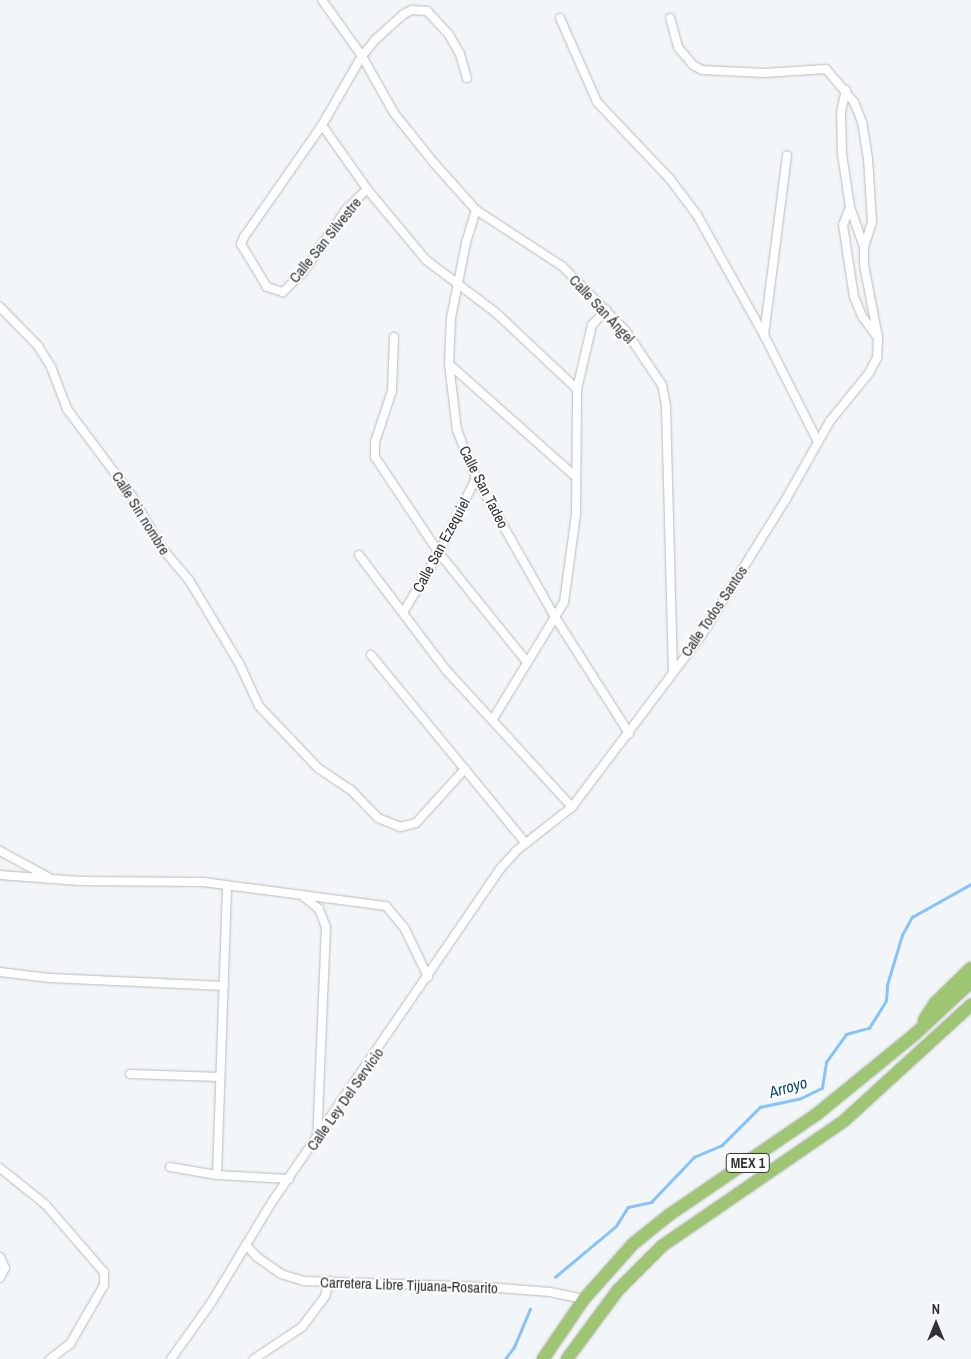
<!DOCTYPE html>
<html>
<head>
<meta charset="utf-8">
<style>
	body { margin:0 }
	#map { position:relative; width:971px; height:1359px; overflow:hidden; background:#f2f6f9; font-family:"Archivo Narrow",sans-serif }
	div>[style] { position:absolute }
	.stream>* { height:2.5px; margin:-1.25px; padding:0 1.25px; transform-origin:1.25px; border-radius:1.25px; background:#85c3fa }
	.roads { filter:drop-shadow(0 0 1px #b7bbbe) drop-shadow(0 0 1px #b7bbbe) }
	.minor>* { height:8px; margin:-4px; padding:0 4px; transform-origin:4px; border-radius:4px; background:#fff }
	.trunk>* { height:12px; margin:-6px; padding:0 6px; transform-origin:6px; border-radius:6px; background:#9ec672 }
	span { translate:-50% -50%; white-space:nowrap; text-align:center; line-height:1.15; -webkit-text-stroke:4px #fff; paint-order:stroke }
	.shield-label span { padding:1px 4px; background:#fff; border:1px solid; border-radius:4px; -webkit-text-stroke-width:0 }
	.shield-label { font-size:14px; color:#303233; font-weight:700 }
	.street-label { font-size:15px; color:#303233 }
	.water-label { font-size:16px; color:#084672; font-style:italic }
	.north { position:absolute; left:911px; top:1299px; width:50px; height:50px; -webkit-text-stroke:4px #fff; paint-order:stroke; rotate:0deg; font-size:14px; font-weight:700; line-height:20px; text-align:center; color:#303233 }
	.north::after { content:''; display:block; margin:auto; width:18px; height:22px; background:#303233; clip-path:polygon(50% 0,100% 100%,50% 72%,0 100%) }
</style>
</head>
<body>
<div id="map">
	<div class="stream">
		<div style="left:555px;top:1277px;width:80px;rotate:-39.9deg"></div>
		<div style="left:616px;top:1226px;width:22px;rotate:-58deg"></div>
		<div style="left:628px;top:1207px;width:24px;rotate:-12deg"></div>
		<div style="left:651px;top:1202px;width:62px;rotate:-46.3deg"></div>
		<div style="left:694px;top:1157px;width:30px;rotate:-23deg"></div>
		<div style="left:722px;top:1145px;width:54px;rotate:-45deg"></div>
		<div style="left:760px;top:1107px;width:40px;rotate:-12deg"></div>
		<div style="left:799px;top:1099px;width:25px;rotate:-26deg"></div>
		<div style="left:822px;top:1088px;width:26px;rotate:-81deg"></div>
		<div style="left:826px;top:1062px;width:34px;rotate:-54deg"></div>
		<div style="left:846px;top:1034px;width:24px;rotate:-15deg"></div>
		<div style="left:869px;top:1028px;width:32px;rotate:-58deg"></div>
		<div style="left:886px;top:1001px;width:16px;rotate:-86deg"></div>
		<div style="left:887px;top:985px;width:52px;rotate:-73.3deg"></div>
		<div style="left:902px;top:935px;width:21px;rotate:-61deg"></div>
		<div style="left:912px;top:917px;width:68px;rotate:-29.2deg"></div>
		<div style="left:505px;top:1359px;width:15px;rotate:-53deg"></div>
		<div style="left:514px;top:1347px;width:41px;rotate:-67.2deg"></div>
	</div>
	<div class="roads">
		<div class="minor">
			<div style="left:322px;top:0;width:69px;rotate:54.5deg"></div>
			<div style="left:362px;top:56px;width:65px;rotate:60.7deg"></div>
			<div style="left:394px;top:113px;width:64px;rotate:51.3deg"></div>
			<div style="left:434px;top:163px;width:63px;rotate:48.2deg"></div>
			<div style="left:476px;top:210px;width:103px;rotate:33.1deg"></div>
			<div style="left:562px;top:266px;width:90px;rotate:45.5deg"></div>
			<div style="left:625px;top:330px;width:66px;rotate:56.1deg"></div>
			<div style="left:662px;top:385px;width:21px;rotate:79deg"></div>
			<div style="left:666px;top:406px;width:266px;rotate:88.5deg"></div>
			<div style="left:560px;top:18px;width:92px;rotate:66.2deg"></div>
			<div style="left:597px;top:102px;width:106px;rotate:46.5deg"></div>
			<div style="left:670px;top:179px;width:45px;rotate:53.1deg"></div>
			<div style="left:697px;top:215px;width:137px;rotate:60.8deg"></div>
			<div style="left:764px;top:335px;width:120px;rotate:63.2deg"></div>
			<div style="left:846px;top:90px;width:23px;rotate:103deg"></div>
			<div style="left:841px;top:112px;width:42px;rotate:88.6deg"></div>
			<div style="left:842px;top:154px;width:54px;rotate:81.4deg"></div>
			<div style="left:850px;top:207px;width:42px;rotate:70.7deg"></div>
			<div style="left:322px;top:125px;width:78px;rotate:54.9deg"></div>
			<div style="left:367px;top:189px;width:92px;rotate:50.3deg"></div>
			<div style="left:426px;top:260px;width:86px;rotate:37deg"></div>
			<div style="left:495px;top:312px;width:112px;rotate:43.2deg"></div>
			<div style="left:367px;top:189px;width:31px;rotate:135deg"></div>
			<div style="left:345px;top:211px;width:73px;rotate:124.3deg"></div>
			<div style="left:304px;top:271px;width:30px;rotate:135deg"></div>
			<div style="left:283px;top:292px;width:17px;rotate:-163deg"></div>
			<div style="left:267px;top:287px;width:50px;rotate:-121.2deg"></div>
			<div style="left:241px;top:244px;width:8px;rotate:-67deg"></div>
			<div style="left:244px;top:237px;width:136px;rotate:-55.1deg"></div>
			<div style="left:322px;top:125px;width:80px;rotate:-59.9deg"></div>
			<div style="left:362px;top:56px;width:22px;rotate:-51deg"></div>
			<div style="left:376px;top:39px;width:38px;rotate:-42deg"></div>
			<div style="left:404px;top:14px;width:9px;rotate:-27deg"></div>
			<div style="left:412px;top:10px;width:15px;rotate:4deg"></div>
			<div style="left:427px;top:11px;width:33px;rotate:47deg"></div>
			<div style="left:449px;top:35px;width:22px;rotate:60deg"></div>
			<div style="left:460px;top:54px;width:25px;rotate:74deg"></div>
			<div style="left:850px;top:207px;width:19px;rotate:111deg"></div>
			<div style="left:843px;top:225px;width:73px;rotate:81.3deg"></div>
			<div style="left:854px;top:297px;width:21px;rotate:67deg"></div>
			<div style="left:862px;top:316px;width:24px;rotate:54deg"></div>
			<div style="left:476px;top:210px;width:34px;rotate:107deg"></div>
			<div style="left:466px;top:243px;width:76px;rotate:101.3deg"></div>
			<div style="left:451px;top:318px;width:46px;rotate:92.5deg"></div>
			<div style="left:449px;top:364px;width:66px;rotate:83.1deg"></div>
			<div style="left:457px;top:430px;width:52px;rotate:68.4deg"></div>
			<div style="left:476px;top:478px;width:160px;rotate:60.4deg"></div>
			<div style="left:555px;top:617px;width:138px;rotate:57.5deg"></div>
			<div style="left:0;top:307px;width:54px;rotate:45.7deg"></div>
			<div style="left:38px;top:346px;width:25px;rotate:58deg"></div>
			<div style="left:51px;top:367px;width:45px;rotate:69.1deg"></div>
			<div style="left:67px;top:409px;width:109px;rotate:53.2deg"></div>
			<div style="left:132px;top:496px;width:59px;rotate:60.4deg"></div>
			<div style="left:161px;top:547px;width:43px;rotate:49.7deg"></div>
			<div style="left:189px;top:580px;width:99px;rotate:59deg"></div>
			<div style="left:240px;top:665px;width:45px;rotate:65.1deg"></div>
			<div style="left:259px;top:706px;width:86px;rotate:46.4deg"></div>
			<div style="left:318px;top:768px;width:40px;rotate:34deg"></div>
			<div style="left:351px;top:790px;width:39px;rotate:46deg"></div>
			<div style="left:378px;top:818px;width:24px;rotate:22deg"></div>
			<div style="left:400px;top:827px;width:16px;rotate:-14deg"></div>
			<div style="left:416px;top:823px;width:73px;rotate:-47.8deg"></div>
			<div style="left:764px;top:335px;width:181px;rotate:-82.7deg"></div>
			<div style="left:394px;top:337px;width:54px;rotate:92.1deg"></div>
			<div style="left:392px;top:391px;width:54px;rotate:108.4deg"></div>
			<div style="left:375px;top:442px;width:15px;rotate:90deg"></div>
			<div style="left:375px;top:457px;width:115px;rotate:56.3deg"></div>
			<div style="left:439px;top:553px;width:140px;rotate:51.1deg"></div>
			<div style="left:449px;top:364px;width:170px;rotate:41.7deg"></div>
			<div style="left:359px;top:555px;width:144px;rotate:52.9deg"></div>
			<div style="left:446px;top:670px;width:186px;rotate:47.4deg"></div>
			<div style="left:404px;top:611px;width:68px;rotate:-58.9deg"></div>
			<div style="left:439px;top:553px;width:84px;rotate:-63.7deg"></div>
			<div style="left:371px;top:655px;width:244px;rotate:50.6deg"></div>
			<div style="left:493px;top:719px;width:137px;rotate:-58.7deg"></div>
			<div style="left:564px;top:602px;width:89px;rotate:-82.2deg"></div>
			<div style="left:576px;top:514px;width:125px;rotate:-89.5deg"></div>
			<div style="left:577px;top:389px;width:66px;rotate:-76.8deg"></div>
			<div style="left:592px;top:325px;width:21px;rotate:-47deg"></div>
			<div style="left:0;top:851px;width:55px;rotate:28.4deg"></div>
			<div style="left:0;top:875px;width:80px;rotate:4.3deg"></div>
			<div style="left:80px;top:881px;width:123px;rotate:0.5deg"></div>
			<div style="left:203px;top:882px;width:185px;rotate:7.5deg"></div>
			<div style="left:386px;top:906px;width:30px;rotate:50deg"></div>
			<div style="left:405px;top:929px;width:53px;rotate:64.4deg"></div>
			<div style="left:304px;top:897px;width:19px;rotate:39deg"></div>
			<div style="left:319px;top:909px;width:19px;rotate:69deg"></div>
			<div style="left:326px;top:927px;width:211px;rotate:92.4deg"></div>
			<div style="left:0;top:972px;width:50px;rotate:6.8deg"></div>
			<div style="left:50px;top:978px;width:174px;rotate:2.6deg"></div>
			<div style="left:130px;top:1074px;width:90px;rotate:1.9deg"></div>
			<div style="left:170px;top:1167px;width:48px;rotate:9.7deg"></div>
			<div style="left:217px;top:1175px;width:72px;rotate:3.2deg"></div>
			<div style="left:0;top:1168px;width:58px;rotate:38.7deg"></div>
			<div style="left:45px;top:1204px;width:90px;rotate:49.1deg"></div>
			<div style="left:104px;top:1272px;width:13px;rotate:90deg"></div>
			<div style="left:104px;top:1285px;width:68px;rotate:120deg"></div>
			<div style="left:70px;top:1344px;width:25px;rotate:143deg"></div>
			<div style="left:217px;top:1175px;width:289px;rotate:-88deg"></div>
			<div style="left:246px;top:1245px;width:16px;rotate:47deg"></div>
			<div style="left:257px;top:1257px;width:29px;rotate:35deg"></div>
			<div style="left:281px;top:1274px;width:24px;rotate:17deg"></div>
			<div style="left:304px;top:1281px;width:183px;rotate:1.9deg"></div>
			<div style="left:487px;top:1287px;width:63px;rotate:4.5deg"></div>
			<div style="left:550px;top:1292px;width:35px;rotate:12deg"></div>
			<div style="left:0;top:1257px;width:12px;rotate:66deg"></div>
			<div style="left:5px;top:1268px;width:11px;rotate:117deg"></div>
			<div style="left:171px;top:1359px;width:69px;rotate:-54.5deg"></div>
			<div style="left:211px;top:1303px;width:118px;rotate:-58.9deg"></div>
			<div style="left:272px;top:1202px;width:404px;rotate:-55.6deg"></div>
			<div style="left:500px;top:869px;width:24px;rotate:-48deg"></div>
			<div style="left:516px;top:851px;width:71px;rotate:-38.2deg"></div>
			<div style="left:572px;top:807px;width:214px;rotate:-53deg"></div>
			<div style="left:701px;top:636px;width:161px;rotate:-58.2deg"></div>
			<div style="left:786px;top:499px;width:90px;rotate:-60.6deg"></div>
			<div style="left:830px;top:421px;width:62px;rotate:-50.9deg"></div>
			<div style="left:869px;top:373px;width:17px;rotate:-62deg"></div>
			<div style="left:877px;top:358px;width:21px;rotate:-87deg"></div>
			<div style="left:878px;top:337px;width:73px;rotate:-101deg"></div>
			<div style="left:864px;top:265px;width:18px;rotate:-90deg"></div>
			<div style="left:864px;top:247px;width:26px;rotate:-72deg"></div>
			<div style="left:872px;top:222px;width:63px;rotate:-93.6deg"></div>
			<div style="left:868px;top:159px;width:37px;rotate:-99deg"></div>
			<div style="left:862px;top:122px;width:22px;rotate:-112deg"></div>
			<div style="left:854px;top:102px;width:43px;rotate:-130.3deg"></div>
			<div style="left:826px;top:69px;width:62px;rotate:176.3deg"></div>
			<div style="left:764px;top:73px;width:62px;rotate:-177.2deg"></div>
			<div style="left:702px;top:70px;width:10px;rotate:-151deg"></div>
			<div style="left:693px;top:65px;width:23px;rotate:-130deg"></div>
			<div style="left:678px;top:47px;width:30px;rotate:-105deg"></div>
			<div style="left:254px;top:1359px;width:58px;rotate:-33.7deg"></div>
			<div style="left:302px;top:1327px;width:39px;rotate:-53deg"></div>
			<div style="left:325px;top:1296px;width:16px;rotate:-72deg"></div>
		</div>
		<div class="trunk">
			<div style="left:924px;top:1020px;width:20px;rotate:-57deg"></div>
			<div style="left:935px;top:1003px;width:50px;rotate:-44.2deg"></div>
			<div style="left:543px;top:1359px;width:73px;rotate:-55.7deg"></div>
			<div style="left:584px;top:1299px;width:74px;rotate:-48.3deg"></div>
			<div style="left:633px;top:1244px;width:46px;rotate:-38.9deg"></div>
			<div style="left:669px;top:1215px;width:179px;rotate:-34.3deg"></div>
			<div style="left:817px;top:1114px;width:127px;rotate:-39.2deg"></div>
			<div style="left:915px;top:1034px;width:76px;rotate:-42.9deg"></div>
			<div style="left:567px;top:1359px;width:86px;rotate:-53.5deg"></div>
			<div style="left:618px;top:1290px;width:62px;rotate:-45deg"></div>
			<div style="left:662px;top:1246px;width:222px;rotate:-34.5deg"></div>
			<div style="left:845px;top:1120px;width:171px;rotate:-42.4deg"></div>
		</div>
	</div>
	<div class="shield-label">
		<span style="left:748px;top:1163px">MEX 1</span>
	</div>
	<div class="street-label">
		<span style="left:325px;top:240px;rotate:-51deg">Calle San Silvestre</span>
		<span style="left:602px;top:309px;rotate:47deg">Calle San Ángel</span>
		<span style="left:484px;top:487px;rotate:63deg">Calle San Tadeo</span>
		<span style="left:141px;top:513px;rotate:58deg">Calle Sin nombre</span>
		<span style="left:441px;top:545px;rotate:-62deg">Calle San Ezequiel</span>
		<span style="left:714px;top:611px;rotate:-56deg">Calle Todos Santos</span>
		<span style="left:345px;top:1099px;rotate:-55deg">Calle Ley Del Servicio</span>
		<span style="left:409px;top:1285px;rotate:2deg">Carretera Libre Tijuana-Rosarito</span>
	</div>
	<div class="water-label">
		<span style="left:788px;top:1087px;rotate:-16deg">Arroyo</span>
	</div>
	<div class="north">N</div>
</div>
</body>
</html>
